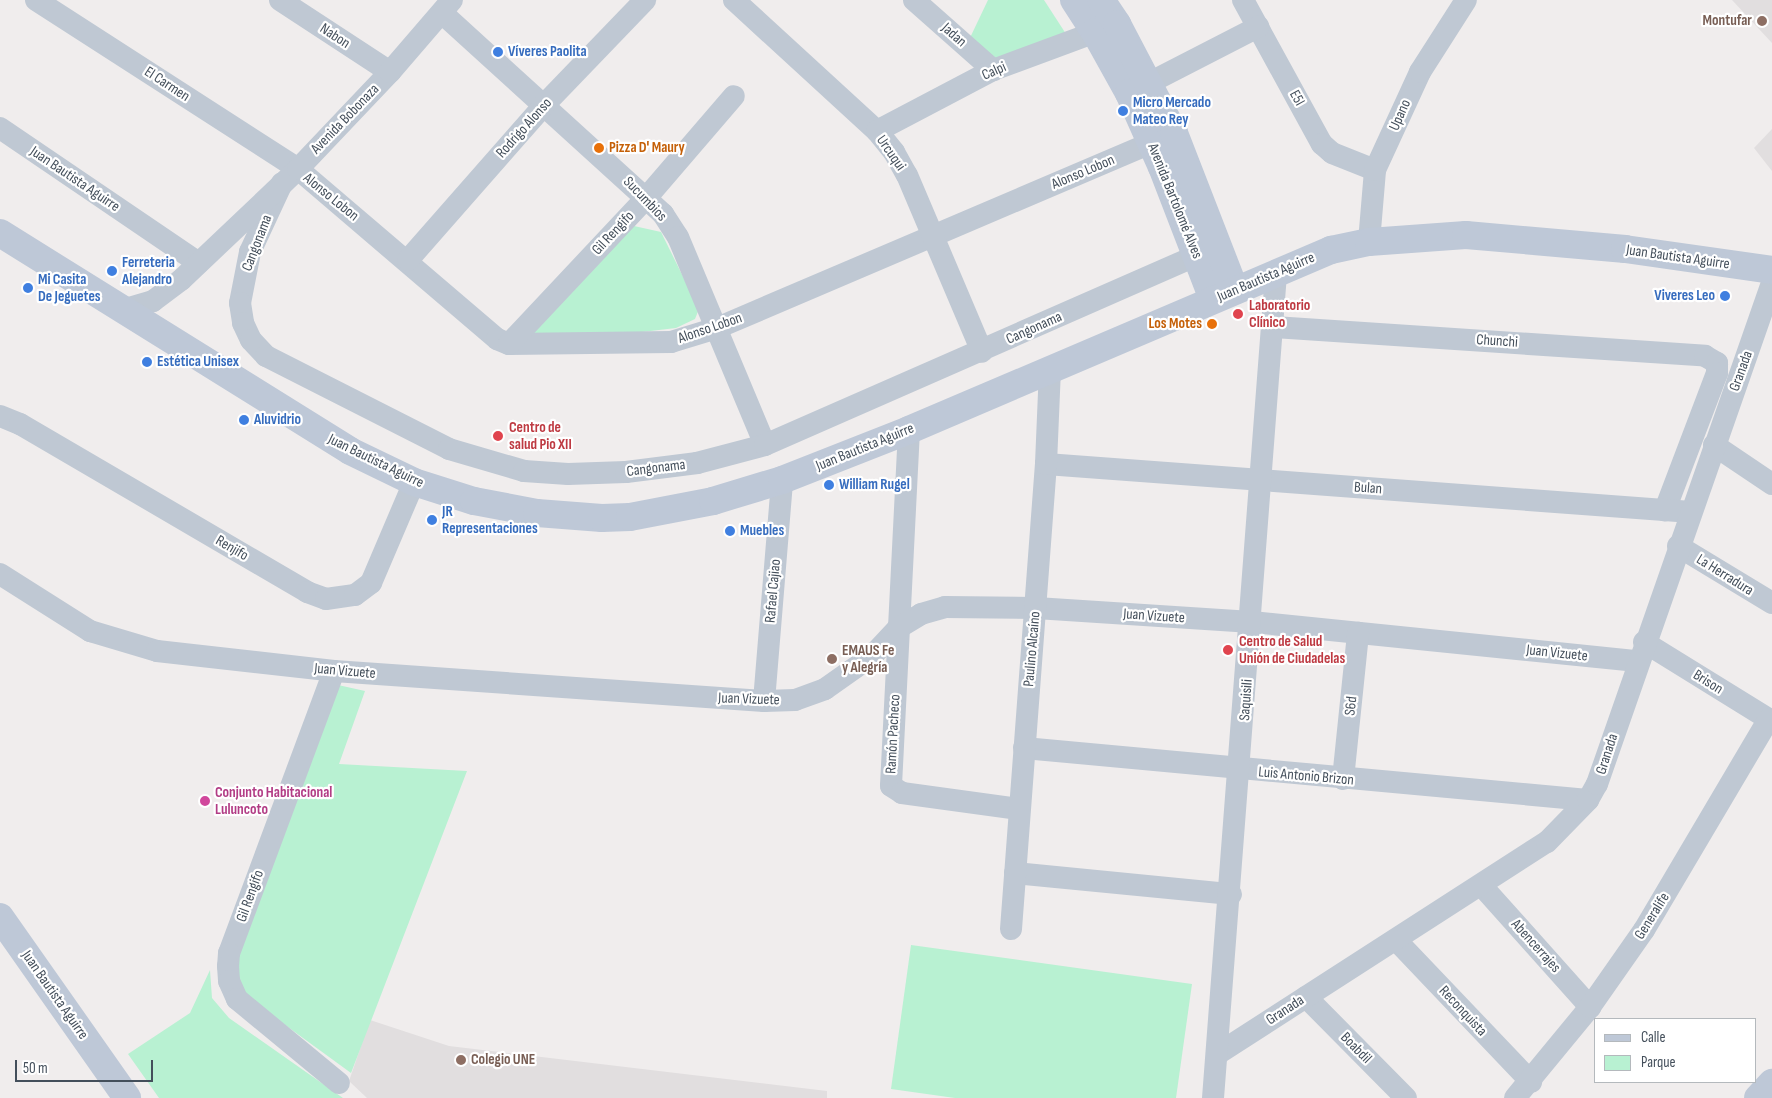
<!DOCTYPE html>
<html>
<head>
<meta charset="utf-8">
<style>
	body { margin:0 }
	#map { position:relative; width:1772px; height:1098px; overflow:hidden; background:#f0eded; font-family:"Sofia Sans Condensed",sans-serif }
	div>[style] { position:absolute }
	.education>* { inset:0; background:#e1dedf }
	.green>* { inset:0; background:#b8f1d2 }
	.street>* { height:22px; margin:-11px; padding:0 11px; transform-origin:11px; border-radius:11px; background:#bfc8d3 }
	.secondary>* { height:28px; margin:-14px; padding:0 14px; transform-origin:14px; border-radius:14px; background:#bec8d7 }
	.dots>* { width:14px; height:14px; translate:-50% -50%; box-sizing:border-box; border:2px solid #fff; border-radius:50% }
	span { translate:-50% -50%; white-space:nowrap; text-align:center; line-height:1.15; -webkit-text-stroke:4.5px #fff; paint-order:stroke }
	.education-label { font-size:15px; color:#785e54; font-weight:700 }
	.right { translate:-100% -50%; text-align:right }
	.left { translate:0 -50%; text-align:left }
	.street-label { font-size:15px; color:#444f5b }
	.shop-label { font-size:15px; color:#366cbe; font-weight:700 }
	.food-label { font-size:15px; color:#c56008; font-weight:700 }
	.health-label { font-size:15px; color:#be3a42; font-weight:700 }
	.hotel-label { font-size:15px; color:#b23c85; font-weight:700 }
	.legend { position:absolute; left:1594px; top:1018px; width:162px; height:65px; box-sizing:border-box; background:#fff; border:1px solid #b4b9bd; margin:0; padding:6px 9px; list-style:none; font-size:15px; color:#444f5b }
	.legend li { display:flex; align-items:center; gap:10px; height:25px }
	.legend b { width:25px; border:1px solid #b4b9bd }
	.scale { position:absolute; left:15px; top:1060px; width:138px; height:22px; box-sizing:border-box; border:2px solid #444f5b; border-top:0; padding-left:6px; font-size:15px; line-height:18px; white-space:nowrap; color:#444f5b; -webkit-text-stroke:4px #fff; paint-order:stroke }
</style>
</head>
<body>
<div id="map">
	<div class="education">
		<div style="clip-path:polygon(1732px 0,1772px 0,1772px 43px)"></div>
		<div style="clip-path:polygon(1772px 129px,1772px 171px,1754px 148px)"></div>
		<div style="clip-path:polygon(370px 1020px,449px 1046px,827px 1091px,827px 1098px,367px 1098px,349px 1081px)"></div>
	</div>
	<div class="green">
		<div style="clip-path:polygon(988px 0,1044px 0,1068px 37px,995px 66px,968px 42px)"></div>
		<div style="clip-path:polygon(634px 226px,661px 232px,699px 309px,695px 319px,676px 328px,642px 332px,526px 335px)"></div>
		<div style="clip-path:polygon(338px 685px,365px 691px,339px 764px,467px 771px,351px 1073px,244px 995px,236px 977px,236px 955px)"></div>
		<div style="clip-path:polygon(911px 945px,1192px 984px,1176px 1098px,955px 1098px,891px 1089px)"></div>
		<div style="clip-path:polygon(210px 970px,212px 998px,229px 1018px,343px 1098px,159px 1098px,128px 1054px,190px 1013px)"></div>
	</div>
	<div class="street">
		<div style="left:36px;top:0;width:312px;rotate:32.8deg"></div>
		<div style="left:298px;top:169px;width:262px;rotate:40.5deg"></div>
		<div style="left:497px;top:339px;width:13px;rotate:23deg"></div>
		<div style="left:509px;top:344px;width:162px;rotate:-0.7deg"></div>
		<div style="left:671px;top:342px;width:48px;rotate:-16.9deg"></div>
		<div style="left:717px;top:328px;width:472px;rotate:-23.1deg"></div>
		<div style="left:280px;top:0;width:131px;rotate:33.2deg"></div>
		<div style="left:734px;top:0;width:194px;rotate:42.5deg"></div>
		<div style="left:877px;top:131px;width:27px;rotate:51deg"></div>
		<div style="left:894px;top:152px;width:26px;rotate:61deg"></div>
		<div style="left:907px;top:175px;width:192px;rotate:67deg"></div>
		<div style="left:914px;top:0;width:106px;rotate:41.5deg"></div>
		<div style="left:1243px;top:0;width:164px;rotate:61.3deg"></div>
		<div style="left:1322px;top:144px;width:13px;rotate:42deg"></div>
		<div style="left:1332px;top:153px;width:46px;rotate:21.6deg"></div>
		<div style="left:442px;top:13px;width:299px;rotate:42.3deg"></div>
		<div style="left:663px;top:214px;width:27px;rotate:57deg"></div>
		<div style="left:678px;top:237px;width:225px;rotate:67.3deg"></div>
		<div style="left:1149px;top:83px;width:123px;rotate:-27.2deg"></div>
		<div style="left:0;top:128px;width:240px;rotate:34.2deg"></div>
		<div style="left:877px;top:131px;width:131px;rotate:-27.7deg"></div>
		<div style="left:993px;top:70px;width:124px;rotate:-20.3deg"></div>
		<div style="left:282px;top:183px;width:76px;rotate:114.9deg"></div>
		<div style="left:250px;top:252px;width:52px;rotate:101.1deg"></div>
		<div style="left:240px;top:303px;width:20px;rotate:81deg"></div>
		<div style="left:243px;top:323px;width:19px;rotate:65deg"></div>
		<div style="left:251px;top:340px;width:22px;rotate:47deg"></div>
		<div style="left:266px;top:356px;width:205px;rotate:26.9deg"></div>
		<div style="left:449px;top:449px;width:78px;rotate:16.3deg"></div>
		<div style="left:524px;top:471px;width:44px;rotate:3.9deg"></div>
		<div style="left:568px;top:474px;width:58px;rotate:-2deg"></div>
		<div style="left:626px;top:472px;width:72px;rotate:-7.2deg"></div>
		<div style="left:697px;top:463px;width:70px;rotate:-14.8deg"></div>
		<div style="left:765px;top:445px;width:487px;rotate:-23.7deg"></div>
		<div style="left:1369px;top:242px;width:72px;rotate:-85.2deg"></div>
		<div style="left:1375px;top:170px;width:108px;rotate:-65.3deg"></div>
		<div style="left:1420px;top:72px;width:85px;rotate:-57.4deg"></div>
		<div style="left:408px;top:260px;width:206px;rotate:-48.7deg"></div>
		<div style="left:544px;top:105px;width:146px;rotate:-46.1deg"></div>
		<div style="left:122px;top:310px;width:32px;rotate:-16deg"></div>
		<div style="left:153px;top:301px;width:35px;rotate:-37deg"></div>
		<div style="left:181px;top:280px;width:161px;rotate:-43.5deg"></div>
		<div style="left:298px;top:169px;width:134px;rotate:-46.5deg"></div>
		<div style="left:390px;top:72px;width:95px;rotate:-49.3deg"></div>
		<div style="left:1274px;top:327px;width:432px;rotate:3.8deg"></div>
		<div style="left:1705px;top:356px;width:14px;rotate:30deg"></div>
		<div style="left:1717px;top:363px;width:10px;rotate:90deg"></div>
		<div style="left:1717px;top:373px;width:147px;rotate:110.8deg"></div>
		<div style="left:509px;top:344px;width:202px;rotate:-46.8deg"></div>
		<div style="left:647px;top:197px;width:133px;rotate:-49.3deg"></div>
		<div style="left:0;top:416px;width:22px;rotate:22deg"></div>
		<div style="left:20px;top:424px;width:333px;rotate:30.3deg"></div>
		<div style="left:307px;top:592px;width:20px;rotate:20deg"></div>
		<div style="left:326px;top:599px;width:29px;rotate:-8deg"></div>
		<div style="left:355px;top:595px;width:20px;rotate:-37deg"></div>
		<div style="left:371px;top:583px;width:110px;rotate:-66.9deg"></div>
		<div style="left:909px;top:430px;width:356px;rotate:92.9deg"></div>
		<div style="left:891px;top:786px;width:13px;rotate:32deg"></div>
		<div style="left:902px;top:793px;width:118px;rotate:7.8deg"></div>
		<div style="left:1714px;top:445px;width:70px;rotate:33.9deg"></div>
		<div style="left:1046px;top:464px;width:647px;rotate:4.26deg"></div>
		<div style="left:1678px;top:546px;width:110px;rotate:31.2deg"></div>
		<div style="left:0;top:574px;width:107px;rotate:32.3deg"></div>
		<div style="left:90px;top:631px;width:70px;rotate:16.6deg"></div>
		<div style="left:157px;top:651px;width:178px;rotate:6.4deg"></div>
		<div style="left:334px;top:671px;width:431px;rotate:4deg"></div>
		<div style="left:764px;top:701px;width:31px;rotate:-2deg"></div>
		<div style="left:795px;top:700px;width:32px;rotate:-20deg"></div>
		<div style="left:825px;top:689px;width:59px;rotate:-35.3deg"></div>
		<div style="left:873px;top:655px;width:37px;rotate:-47deg"></div>
		<div style="left:898px;top:628px;width:27px;rotate:-31deg"></div>
		<div style="left:921px;top:614px;width:25px;rotate:-16deg"></div>
		<div style="left:945px;top:607px;width:91px;rotate:0.6deg"></div>
		<div style="left:1036px;top:608px;width:216px;rotate:3.7deg"></div>
		<div style="left:1252px;top:622px;width:387px;rotate:5.8deg"></div>
		<div style="left:1644px;top:642px;width:150px;rotate:31.7deg"></div>
		<div style="left:334px;top:671px;width:301px;rotate:110.4deg"></div>
		<div style="left:229px;top:953px;width:13px;rotate:94deg"></div>
		<div style="left:228px;top:966px;width:15px;rotate:86deg"></div>
		<div style="left:229px;top:981px;width:20px;rotate:66deg"></div>
		<div style="left:237px;top:999px;width:132px;rotate:39.5deg"></div>
		<div style="left:764px;top:701px;width:222px;rotate:-85.3deg"></div>
		<div style="left:1024px;top:748px;width:566px;rotate:5.27deg"></div>
		<div style="left:1343px;top:779px;width:147px;rotate:-84.1deg"></div>
		<div style="left:1015px;top:873px;width:217px;rotate:5.6deg"></div>
		<div style="left:1481px;top:885px;width:164px;rotate:48.2deg"></div>
		<div style="left:1011px;top:929px;width:466px;rotate:-85.7deg"></div>
		<div style="left:1046px;top:464px;width:96px;rotate:-87.6deg"></div>
		<div style="left:1396px;top:940px;width:196px;rotate:46.4deg"></div>
		<div style="left:1306px;top:997px;width:142px;rotate:45.3deg"></div>
		<div style="left:1219px;top:1053px;width:390px;rotate:-32.8deg"></div>
		<div style="left:1547px;top:842px;width:59px;rotate:-45.7deg"></div>
		<div style="left:1588px;top:800px;width:18px;rotate:-61deg"></div>
		<div style="left:1597px;top:784px;width:531px;rotate:-70.75deg"></div>
		<div style="left:1213px;top:1098px;width:827px;rotate:-85.63deg"></div>
		<div style="left:1515px;top:1098px;width:118px;rotate:-50.5deg"></div>
		<div style="left:1590px;top:1007px;width:94px;rotate:-55deg"></div>
		<div style="left:1644px;top:930px;width:245px;rotate:-59.4deg"></div>
	</div>
	<div class="secondary">
		<div style="left:1074px;top:0;width:38px;rotate:57deg"></div>
		<div style="left:1095px;top:32px;width:70px;rotate:60.9deg"></div>
		<div style="left:1129px;top:93px;width:81px;rotate:66deg"></div>
		<div style="left:1162px;top:167px;width:142px;rotate:68.9deg"></div>
		<div style="left:1101px;top:0;width:29px;rotate:56deg"></div>
		<div style="left:1117px;top:24px;width:123px;rotate:62.4deg"></div>
		<div style="left:1174px;top:133px;width:168px;rotate:68.8deg"></div>
		<div style="left:0;top:233px;width:412px;rotate:31.9deg"></div>
		<div style="left:350px;top:451px;width:71px;rotate:25.8deg"></div>
		<div style="left:414px;top:482px;width:63px;rotate:17.6deg"></div>
		<div style="left:474px;top:501px;width:64px;rotate:10.8deg"></div>
		<div style="left:537px;top:513px;width:65px;rotate:4.4deg"></div>
		<div style="left:602px;top:518px;width:28px;rotate:-2deg"></div>
		<div style="left:630px;top:517px;width:85px;rotate:-10.9deg"></div>
		<div style="left:713px;top:501px;width:72px;rotate:-16.9deg"></div>
		<div style="left:782px;top:480px;width:136px;rotate:-21.5deg"></div>
		<div style="left:909px;top:430px;width:459px;rotate:-23.1deg"></div>
		<div style="left:1331px;top:250px;width:39px;rotate:-12deg"></div>
		<div style="left:1369px;top:242px;width:97px;rotate:-4.1deg"></div>
		<div style="left:1466px;top:235px;width:160px;rotate:5deg"></div>
		<div style="left:1625px;top:249px;width:148px;rotate:8.1deg"></div>
		<div style="left:0;top:917px;width:221px;rotate:54.9deg"></div>
		<div style="left:1758px;top:1098px;width:21px;rotate:-47deg"></div>
	</div>
	<div class="dots">
		<div style="left:1762px;top:21px;background:#8d6e63"></div>
		<div style="left:498px;top:52px;background:#3f7fe0"></div>
		<div style="left:1123px;top:111px;background:#3f7fe0"></div>
		<div style="left:599px;top:148px;background:#e8710a"></div>
		<div style="left:112px;top:271px;background:#3f7fe0"></div>
		<div style="left:28px;top:288px;background:#3f7fe0"></div>
		<div style="left:1725px;top:296px;background:#3f7fe0"></div>
		<div style="left:1238px;top:314px;background:#e0444e"></div>
		<div style="left:1212px;top:324px;background:#e8710a"></div>
		<div style="left:147px;top:362px;background:#3f7fe0"></div>
		<div style="left:244px;top:420px;background:#3f7fe0"></div>
		<div style="left:498px;top:436px;background:#e0444e"></div>
		<div style="left:829px;top:485px;background:#3f7fe0"></div>
		<div style="left:432px;top:520px;background:#3f7fe0"></div>
		<div style="left:730px;top:531px;background:#3f7fe0"></div>
		<div style="left:1228px;top:650px;background:#e0444e"></div>
		<div style="left:832px;top:659px;background:#8d6e63"></div>
		<div style="left:205px;top:801px;background:#d1479c"></div>
		<div style="left:461px;top:1060px;background:#8d6e63"></div>
	</div>
	<div class="education-label">
		<span class="right" style="left:1752px;top:21px">Montufar</span>
		<span class="left" style="left:842px;top:659px">EMAUS Fe<br>y Alegría</span>
		<span class="left" style="left:471px;top:1060px">Colegio UNE</span>
	</div>
	<div class="street-label">
		<span style="left:954px;top:35px;rotate:42deg">Jadan</span>
		<span style="left:335px;top:36px;rotate:33deg">Nabon</span>
		<span style="left:994px;top:71px;rotate:-24deg">Calpi</span>
		<span style="left:167px;top:84px;rotate:33deg">El Carmen</span>
		<span style="left:1297px;top:98px;rotate:61deg">E5I</span>
		<span style="left:1400px;top:115px;rotate:-66deg">Upano</span>
		<span style="left:345px;top:119px;rotate:-46deg">Avenida Bobonaza</span>
		<span style="left:524px;top:128px;rotate:-48deg">Rodrigo Alonso</span>
		<span style="left:891px;top:153px;rotate:55deg">Urcuqui</span>
		<span style="left:1083px;top:172px;rotate:-23deg">Alonso Lobon</span>
		<span style="left:75px;top:179px;rotate:34deg">Juan Bautista Aguirre</span>
		<span style="left:331px;top:197px;rotate:39deg">Alonso Lobon</span>
		<span style="left:645px;top:199px;rotate:46deg">Sucumbios</span>
		<span style="left:1175px;top:201px;rotate:68deg">Avenida Bartolomé Alves</span>
		<span style="left:613px;top:233px;rotate:-47deg">Gil Rengifo</span>
		<span style="left:257px;top:243px;rotate:-69deg">Cangonama</span>
		<span style="left:1678px;top:257px;rotate:8deg">Juan Bautista Aguirre</span>
		<span style="left:1266px;top:277px;rotate:-23deg">Juan Bautista Aguirre</span>
		<span style="left:710px;top:328px;rotate:-19deg">Alonso Lobon</span>
		<span style="left:1034px;top:328px;rotate:-24deg">Cangonama</span>
		<span style="left:1497px;top:341px;rotate:4deg">Chunchi</span>
		<span style="left:1741px;top:371px;rotate:-70deg">Granada</span>
		<span style="left:865px;top:447px;rotate:-22deg">Juan Bautista Aguirre</span>
		<span style="left:376px;top:461px;rotate:26deg">Juan Bautista Aguirre</span>
		<span style="left:656px;top:468px;rotate:-7deg">Cangonama</span>
		<span style="left:1368px;top:488px;rotate:4deg">Bulan</span>
		<span style="left:232px;top:548px;rotate:30deg">Renjifo</span>
		<span style="left:1725px;top:575px;rotate:32deg">La Herradura</span>
		<span style="left:773px;top:591px;rotate:-85deg">Rafael Cajiao</span>
		<span style="left:1154px;top:616px;rotate:4deg">Juan Vizuete</span>
		<span style="left:1032px;top:649px;rotate:-85deg">Paulino Alcaíno</span>
		<span style="left:1557px;top:653px;rotate:6deg">Juan Vizuete</span>
		<span style="left:345px;top:671px;rotate:5deg">Juan Vizuete</span>
		<span style="left:1708px;top:682px;rotate:32deg">Brison</span>
		<span style="left:749px;top:699px;rotate:2deg">Juan Vizuete</span>
		<span style="left:1246px;top:700px;rotate:-86deg">Saquisili</span>
		<span style="left:1351px;top:706px;rotate:-84deg">S6d</span>
		<span style="left:893px;top:734px;rotate:-87deg">Ramón Pacheco</span>
		<span style="left:1607px;top:754px;rotate:-72deg">Granada</span>
		<span style="left:1306px;top:776px;rotate:5deg">Luis Antonio Brizon</span>
		<span style="left:250px;top:896px;rotate:-70deg">Gil Rengifo</span>
		<span style="left:1652px;top:916px;rotate:-58deg">Generalife</span>
		<span style="left:1536px;top:946px;rotate:48deg">Abencerrajes</span>
		<span style="left:55px;top:995px;rotate:55deg">Juan Bautista Aguirre</span>
		<span style="left:1285px;top:1010px;rotate:-33deg">Granada</span>
		<span style="left:1463px;top:1011px;rotate:47deg">Reconquista</span>
		<span style="left:1356px;top:1048px;rotate:45deg">Boabdil</span>
	</div>
	<div class="shop-label">
		<span class="left" style="left:508px;top:52px">Víveres Paolita</span>
		<span class="left" style="left:1133px;top:111px">Micro Mercado<br>Mateo Rey</span>
		<span class="left" style="left:122px;top:271px">Ferreteria<br>Alejandro</span>
		<span class="left" style="left:38px;top:288px">Mi Casita<br>De Jeguetes</span>
		<span class="right" style="left:1715px;top:296px">Viveres Leo</span>
		<span class="left" style="left:157px;top:362px">Estética Unisex</span>
		<span class="left" style="left:254px;top:420px">Aluvidrio</span>
		<span class="left" style="left:839px;top:485px">William Rugel</span>
		<span class="left" style="left:442px;top:520px">JR<br>Representaciones</span>
		<span class="left" style="left:740px;top:531px">Muebles</span>
	</div>
	<div class="food-label">
		<span class="left" style="left:609px;top:148px">Pizza D' Maury</span>
		<span class="right" style="left:1202px;top:324px">Los Motes</span>
	</div>
	<div class="health-label">
		<span class="left" style="left:1249px;top:314px">Laboratorio<br>Clínico</span>
		<span class="left" style="left:509px;top:436px">Centro de<br>salud Pio XII</span>
		<span class="left" style="left:1239px;top:650px">Centro de Salud<br>Unión de Ciudadelas</span>
	</div>
	<div class="hotel-label">
		<span class="left" style="left:215px;top:801px">Conjunto Habitacional<br>Luluncoto</span>
	</div>
	<ul class="legend">
	<li><b style="height:6px;background:#bec8d7"></b>Calle</li>
	<li><b style="height:14px;background:#b8f1d2"></b>Parque</li>
	</ul>
	<div class="scale">50 m</div>
</div>
</body>
</html>
